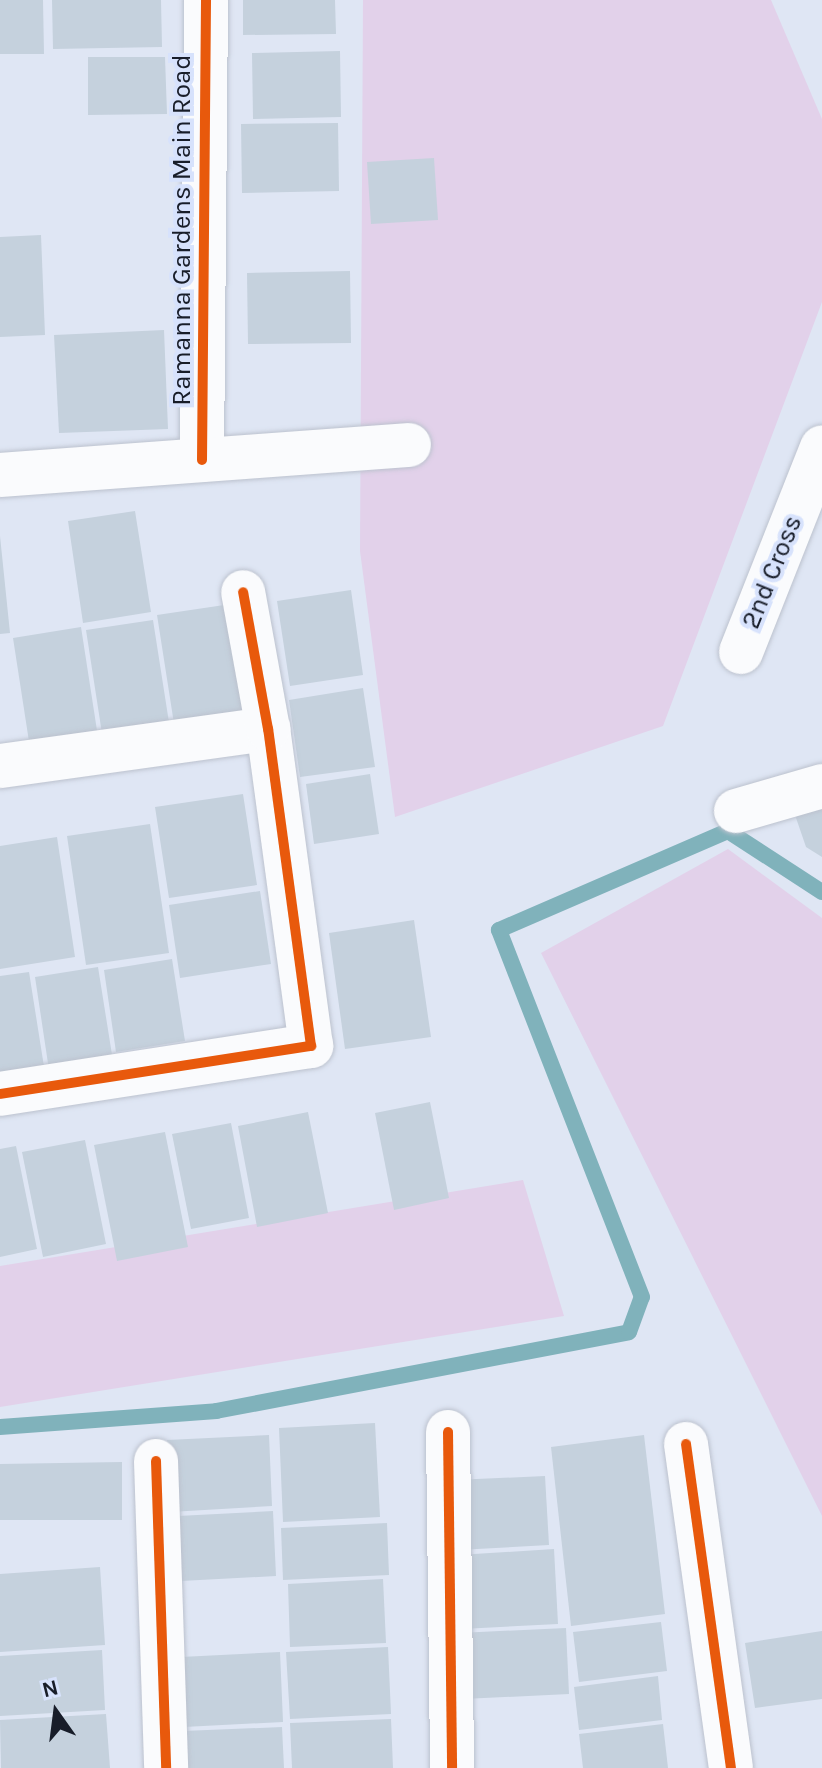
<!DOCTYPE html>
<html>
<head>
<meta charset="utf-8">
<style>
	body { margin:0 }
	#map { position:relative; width:822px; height:1768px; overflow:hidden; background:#dfe6f4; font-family:Karla,sans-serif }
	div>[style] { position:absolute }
	.green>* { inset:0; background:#e2d1ea }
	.stream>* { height:16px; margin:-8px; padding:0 8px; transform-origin:8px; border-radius:8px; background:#80b2bb }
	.building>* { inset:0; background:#c5d1dd }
	.roads { filter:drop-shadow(0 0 2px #bcc2ce) drop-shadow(0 0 2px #bcc2ce) }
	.minor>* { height:44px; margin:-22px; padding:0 22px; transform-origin:22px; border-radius:22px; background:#fafbfd }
	.cycleway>* { height:10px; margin:-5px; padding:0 5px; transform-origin:5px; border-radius:5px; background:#e8590c }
	span { translate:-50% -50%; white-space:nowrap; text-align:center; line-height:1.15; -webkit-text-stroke:8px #d7e2fc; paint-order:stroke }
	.street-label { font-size:26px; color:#181d29 }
	.north { position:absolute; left:16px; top:1672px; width:80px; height:80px; -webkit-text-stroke:6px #d7e2fc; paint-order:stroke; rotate:346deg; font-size:22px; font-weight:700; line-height:32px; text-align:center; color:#181d29 }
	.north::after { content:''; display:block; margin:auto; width:28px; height:36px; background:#181d29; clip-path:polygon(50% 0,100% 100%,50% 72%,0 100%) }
</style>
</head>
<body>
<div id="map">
	<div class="green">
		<div style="clip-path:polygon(363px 0,771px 0,822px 119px,822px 302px,663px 726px,395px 817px,360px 551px)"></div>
		<div style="clip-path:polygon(728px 849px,822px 918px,822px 1516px,541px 953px)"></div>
		<div style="clip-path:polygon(523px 1180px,564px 1316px,0 1407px,0 1266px)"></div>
	</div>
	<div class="stream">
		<div style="left:0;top:1427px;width:217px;rotate:-4.2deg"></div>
		<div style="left:216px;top:1411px;width:420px;rotate:-10.8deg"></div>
		<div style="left:629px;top:1332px;width:37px;rotate:-70deg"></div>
		<div style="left:642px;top:1297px;width:394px;rotate:-111.3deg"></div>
		<div style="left:499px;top:930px;width:249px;rotate:-23.4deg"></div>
		<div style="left:728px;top:831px;width:112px;rotate:33deg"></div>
	</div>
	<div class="building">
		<div style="clip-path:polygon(0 0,43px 0,44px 54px,0 54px)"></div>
		<div style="clip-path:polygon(52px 0,161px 0,162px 47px,53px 49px)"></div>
		<div style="clip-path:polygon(243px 0,335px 0,336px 34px,243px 35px)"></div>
		<div style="clip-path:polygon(340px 51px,341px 117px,253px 119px,252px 53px)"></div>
		<div style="clip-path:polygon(88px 57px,165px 57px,167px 114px,88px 115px)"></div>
		<div style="clip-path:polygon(338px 123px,339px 191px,242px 193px,241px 124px)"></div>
		<div style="clip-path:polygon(434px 158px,438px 220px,371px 224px,367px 162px)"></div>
		<div style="clip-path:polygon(41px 235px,45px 335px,0 337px,0 237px)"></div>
		<div style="clip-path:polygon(350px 271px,351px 343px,248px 344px,247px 273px)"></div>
		<div style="clip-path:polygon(164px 330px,168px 429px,59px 433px,54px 335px)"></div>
		<div style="clip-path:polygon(135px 511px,151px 612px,83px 623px,68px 521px)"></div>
		<div style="clip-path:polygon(0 536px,10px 633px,0 634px)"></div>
		<div style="clip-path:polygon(351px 590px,363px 675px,290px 686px,277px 601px)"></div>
		<div style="clip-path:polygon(231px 604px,249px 718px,175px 730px,157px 615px)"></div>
		<div style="clip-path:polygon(153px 620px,170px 729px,103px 740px,86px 630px)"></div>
		<div style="clip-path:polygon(81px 627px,98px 737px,30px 748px,13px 638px)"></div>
		<div style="clip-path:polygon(363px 688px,375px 767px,300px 777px,289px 700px)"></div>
		<div style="clip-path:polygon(370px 774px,379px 834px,314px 844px,306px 784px)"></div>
		<div style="clip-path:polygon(243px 794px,257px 885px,169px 898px,155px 807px)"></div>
		<div style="clip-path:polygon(822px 808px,822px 857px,806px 847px,795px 815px)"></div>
		<div style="clip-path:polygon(150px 824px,169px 953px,86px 965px,67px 836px)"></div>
		<div style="clip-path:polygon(57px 837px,75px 957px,0 969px,0 846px)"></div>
		<div style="clip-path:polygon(260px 891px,271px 964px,180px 978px,169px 905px)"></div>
		<div style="clip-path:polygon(414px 920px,431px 1037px,345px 1049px,329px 933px)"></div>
		<div style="clip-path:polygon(172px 959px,185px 1041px,116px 1052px,104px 970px)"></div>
		<div style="clip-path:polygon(98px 967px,113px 1061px,49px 1070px,35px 977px)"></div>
		<div style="clip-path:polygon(29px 972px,45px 1073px,0 1080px,0 976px)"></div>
		<div style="clip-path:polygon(430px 1102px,449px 1198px,394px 1210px,375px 1113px)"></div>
		<div style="clip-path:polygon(308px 1112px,328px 1213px,257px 1227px,238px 1126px)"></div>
		<div style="clip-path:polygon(231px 1123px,249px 1218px,191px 1229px,172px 1134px)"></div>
		<div style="clip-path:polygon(165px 1132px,188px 1247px,117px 1261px,94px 1145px)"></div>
		<div style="clip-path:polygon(85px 1140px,106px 1244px,43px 1257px,22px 1152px)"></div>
		<div style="clip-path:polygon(16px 1146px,37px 1249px,0 1257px,0 1149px)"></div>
		<div style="clip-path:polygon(375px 1423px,380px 1517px,283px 1522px,279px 1428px)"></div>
		<div style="clip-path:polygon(269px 1435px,272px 1506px,170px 1512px,167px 1440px)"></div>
		<div style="clip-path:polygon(644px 1435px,665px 1614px,571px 1626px,551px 1447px)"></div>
		<div style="clip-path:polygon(122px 1462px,122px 1520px,0 1520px,0 1464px)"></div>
		<div style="clip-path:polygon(545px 1476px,549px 1545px,458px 1550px,454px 1480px)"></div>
		<div style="clip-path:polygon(273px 1511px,276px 1576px,181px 1581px,178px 1516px)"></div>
		<div style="clip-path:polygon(387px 1523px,389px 1575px,283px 1580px,281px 1528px)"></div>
		<div style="clip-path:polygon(554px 1549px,558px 1624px,462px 1629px,458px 1555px)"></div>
		<div style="clip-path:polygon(100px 1567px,105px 1645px,0 1652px,0 1574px)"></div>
		<div style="clip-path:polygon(383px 1579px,386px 1643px,290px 1647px,288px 1584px)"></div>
		<div style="clip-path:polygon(661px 1622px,667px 1671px,579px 1682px,573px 1632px)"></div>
		<div style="clip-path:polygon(566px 1628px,569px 1694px,463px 1699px,459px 1633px)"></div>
		<div style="clip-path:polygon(822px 1631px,822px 1699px,755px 1708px,745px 1643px)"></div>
		<div style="clip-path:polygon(388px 1647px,391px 1714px,290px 1719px,286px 1652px)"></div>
		<div style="clip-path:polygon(102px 1650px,105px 1710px,0 1716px,0 1656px)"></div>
		<div style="clip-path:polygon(280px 1652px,283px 1722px,184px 1727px,181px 1657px)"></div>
		<div style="clip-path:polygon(658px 1676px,662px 1720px,579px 1730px,574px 1687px)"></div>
		<div style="clip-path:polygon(106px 1714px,110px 1768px,1px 1768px,0 1720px)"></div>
		<div style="clip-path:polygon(391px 1719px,393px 1768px,292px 1768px,290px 1723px)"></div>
		<div style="clip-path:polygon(663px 1724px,668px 1768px,583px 1768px,579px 1734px)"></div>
		<div style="clip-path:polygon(282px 1727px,284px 1768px,184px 1768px,183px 1731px)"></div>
	</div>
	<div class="roads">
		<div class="minor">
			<div style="left:202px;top:460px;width:460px;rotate:-89.5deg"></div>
			<div style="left:0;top:475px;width:410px;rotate:-4.2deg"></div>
			<div style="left:741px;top:652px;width:220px;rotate:-68.4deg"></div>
			<div style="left:0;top:766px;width:271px;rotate:-7.9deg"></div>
			<div style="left:736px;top:811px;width:90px;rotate:-16.2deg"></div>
			<div style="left:0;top:1094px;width:315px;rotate:-8.8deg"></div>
			<div style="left:311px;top:1046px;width:320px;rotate:-97.7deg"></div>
			<div style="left:268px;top:729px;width:139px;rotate:-100.3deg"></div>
			<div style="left:448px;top:1432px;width:336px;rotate:89.3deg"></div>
			<div style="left:686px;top:1444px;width:327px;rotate:82.1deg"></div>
			<div style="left:156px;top:1461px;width:307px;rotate:88.1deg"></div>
		</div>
	</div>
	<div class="cycleway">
		<div style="left:202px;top:460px;width:460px;rotate:-89.5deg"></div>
		<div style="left:0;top:1094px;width:315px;rotate:-8.8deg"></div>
		<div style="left:311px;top:1046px;width:320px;rotate:-97.7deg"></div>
		<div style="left:268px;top:729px;width:139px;rotate:-100.3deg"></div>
		<div style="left:448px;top:1432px;width:336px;rotate:89.3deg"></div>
		<div style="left:686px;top:1444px;width:327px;rotate:82.1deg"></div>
		<div style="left:156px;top:1461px;width:307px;rotate:88.1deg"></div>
	</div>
	<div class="street-label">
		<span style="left:182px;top:230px;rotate:-90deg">Ramanna Gardens Main Road</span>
		<span style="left:772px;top:572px;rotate:-68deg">2nd Cross</span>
	</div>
	<div class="north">N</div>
</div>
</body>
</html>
